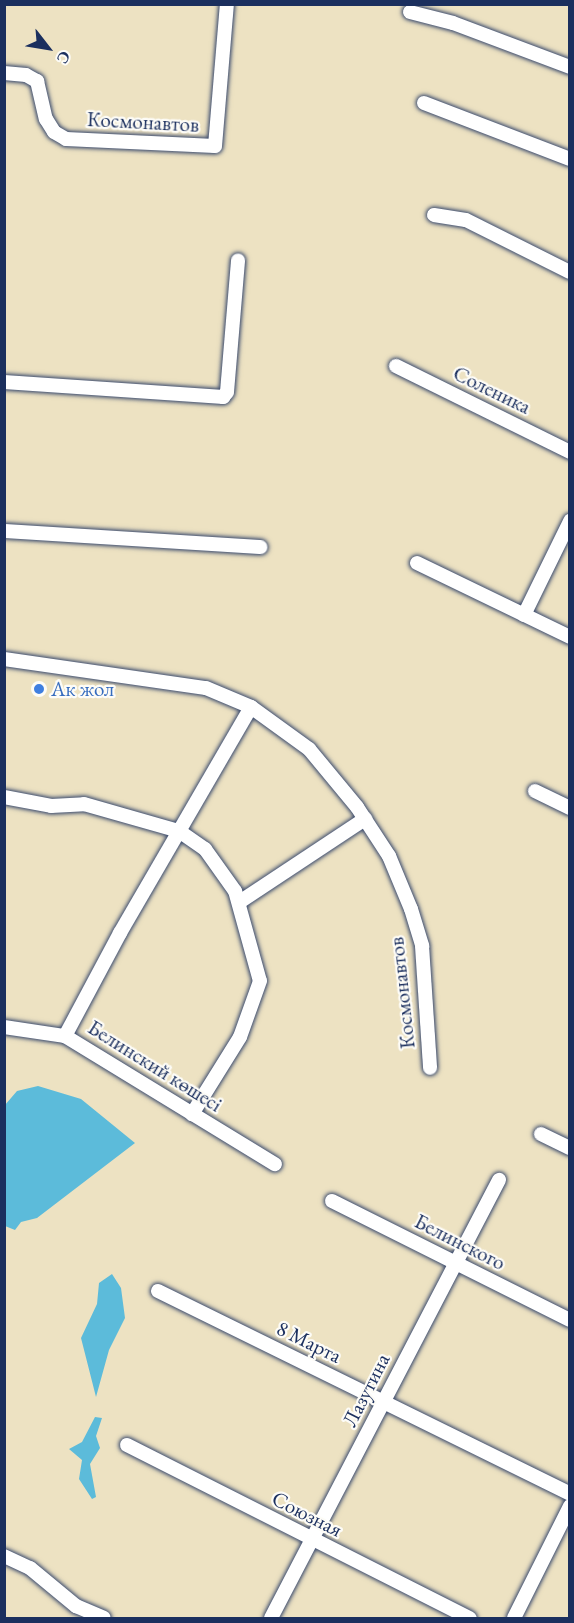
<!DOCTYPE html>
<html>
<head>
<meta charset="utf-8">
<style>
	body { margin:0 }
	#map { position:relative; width:574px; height:1623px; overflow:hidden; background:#ede2c2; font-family:"EB Garamond",serif }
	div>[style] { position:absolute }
	.water>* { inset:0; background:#5cbbda }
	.roads { filter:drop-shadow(0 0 2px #3a4a6d) drop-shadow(0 0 2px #3a4a6d) }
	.minor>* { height:14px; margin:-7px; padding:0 7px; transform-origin:7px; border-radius:7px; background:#fff }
	.dots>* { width:16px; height:16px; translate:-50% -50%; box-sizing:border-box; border:3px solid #fdfcf7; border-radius:50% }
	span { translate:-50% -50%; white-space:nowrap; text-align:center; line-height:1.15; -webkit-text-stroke:4.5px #fdfcf7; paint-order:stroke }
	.street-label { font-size:21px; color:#1b2f5e }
	.shop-label { font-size:21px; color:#366cbe }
	.left { translate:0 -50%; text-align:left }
	.frame { position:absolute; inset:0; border:6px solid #1b2f5e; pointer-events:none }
	.north { position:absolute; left:18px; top:18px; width:60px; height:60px; -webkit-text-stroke:4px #fdfcf7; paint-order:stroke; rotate:121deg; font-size:16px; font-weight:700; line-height:24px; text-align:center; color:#1b2f5e }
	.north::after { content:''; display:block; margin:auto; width:21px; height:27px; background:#1b2f5e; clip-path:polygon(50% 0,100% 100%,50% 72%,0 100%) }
</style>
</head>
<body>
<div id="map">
	<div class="water">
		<div style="clip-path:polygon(38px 1086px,81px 1099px,135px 1143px,37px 1218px,21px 1222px,15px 1230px,5px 1226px,5px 1105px,17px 1091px)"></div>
		<div style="clip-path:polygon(112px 1274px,121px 1288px,125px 1318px,109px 1350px,96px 1397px,81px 1338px,97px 1304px,99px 1283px)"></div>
		<div style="clip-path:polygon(95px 1417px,102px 1418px,96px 1436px,100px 1448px,90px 1464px,96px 1497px,92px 1499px,79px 1479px,82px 1460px,69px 1449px,82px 1442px)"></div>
	</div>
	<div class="roads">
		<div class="minor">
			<div style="left:410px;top:12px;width:44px;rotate:14.3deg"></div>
			<div style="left:453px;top:23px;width:125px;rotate:20.6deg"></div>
			<div style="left:4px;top:73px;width:22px;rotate:5deg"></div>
			<div style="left:26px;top:75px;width:13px;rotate:29deg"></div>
			<div style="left:37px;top:81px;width:39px;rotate:77deg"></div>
			<div style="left:46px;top:119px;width:15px;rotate:58deg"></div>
			<div style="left:54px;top:132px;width:14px;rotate:30deg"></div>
			<div style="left:66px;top:139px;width:149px;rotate:2.7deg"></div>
			<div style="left:215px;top:146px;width:143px;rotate:-85.2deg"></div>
			<div style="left:424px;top:103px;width:156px;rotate:21deg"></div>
			<div style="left:434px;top:215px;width:32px;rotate:9deg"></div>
			<div style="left:466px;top:220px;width:116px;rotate:26.6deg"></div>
			<div style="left:396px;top:366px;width:194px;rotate:26.3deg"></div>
			<div style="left:4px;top:382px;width:220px;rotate:3.9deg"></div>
			<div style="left:223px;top:397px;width:6px;rotate:-51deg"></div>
			<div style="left:227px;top:392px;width:132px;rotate:-85.2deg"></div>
			<div style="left:4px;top:531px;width:257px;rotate:3.6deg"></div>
			<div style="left:417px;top:563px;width:170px;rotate:25.8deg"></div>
			<div style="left:524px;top:615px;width:105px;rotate:-63.9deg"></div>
			<div style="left:4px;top:659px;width:204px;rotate:8.2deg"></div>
			<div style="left:206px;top:688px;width:49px;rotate:22.9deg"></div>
			<div style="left:251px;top:707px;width:72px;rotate:35.9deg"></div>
			<div style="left:309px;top:749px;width:75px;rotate:50.4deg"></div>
			<div style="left:357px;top:807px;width:59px;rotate:56.9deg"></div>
			<div style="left:389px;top:856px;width:57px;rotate:67.5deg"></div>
			<div style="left:411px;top:909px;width:39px;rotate:73deg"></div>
			<div style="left:422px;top:946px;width:122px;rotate:86.2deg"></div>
			<div style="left:535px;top:791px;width:39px;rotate:26deg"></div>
			<div style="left:4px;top:797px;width:48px;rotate:10.8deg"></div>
			<div style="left:51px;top:806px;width:33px;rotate:-3deg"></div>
			<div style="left:84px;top:804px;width:99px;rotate:15.9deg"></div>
			<div style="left:179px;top:831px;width:32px;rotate:35deg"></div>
			<div style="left:205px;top:849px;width:52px;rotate:54.5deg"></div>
			<div style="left:235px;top:891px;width:93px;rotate:74.5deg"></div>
			<div style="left:260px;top:981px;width:59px;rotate:109.7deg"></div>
			<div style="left:240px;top:1037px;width:91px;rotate:121.9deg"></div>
			<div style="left:241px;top:901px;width:149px;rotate:-33.5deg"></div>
			<div style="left:4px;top:1027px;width:62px;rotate:8.4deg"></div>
			<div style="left:65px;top:1036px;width:246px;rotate:31.4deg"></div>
			<div style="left:65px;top:1036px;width:117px;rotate:-61.9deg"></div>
			<div style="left:120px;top:933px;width:261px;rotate:-59.9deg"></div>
			<div style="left:541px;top:1134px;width:32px;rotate:26deg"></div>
			<div style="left:332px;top:1201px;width:266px;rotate:26.6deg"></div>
			<div style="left:158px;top:1291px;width:459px;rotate:26.2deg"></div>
			<div style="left:127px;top:1445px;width:384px;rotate:26.8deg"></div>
			<div style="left:4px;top:1556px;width:29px;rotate:25deg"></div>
			<div style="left:30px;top:1568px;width:60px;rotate:39.6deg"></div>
			<div style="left:76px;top:1606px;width:30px;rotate:23deg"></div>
			<div style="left:271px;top:1618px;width:494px;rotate:-62.5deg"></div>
			<div style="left:514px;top:1618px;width:125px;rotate:-63.4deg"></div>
		</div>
	</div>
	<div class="dots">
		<div style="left:39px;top:689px;background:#3f7fe0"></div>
	</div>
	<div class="street-label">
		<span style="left:143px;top:122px;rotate:3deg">Космонавтов</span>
		<span style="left:492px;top:390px;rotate:26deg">Соленика</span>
		<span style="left:402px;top:993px;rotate:-96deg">Космонавтов</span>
		<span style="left:155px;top:1066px;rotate:32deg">Белинский көшесі</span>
		<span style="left:460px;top:1242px;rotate:27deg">Белинского</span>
		<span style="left:309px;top:1342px;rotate:26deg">8 Марта</span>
		<span style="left:366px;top:1390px;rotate:-63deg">Лазутина</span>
		<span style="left:307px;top:1514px;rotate:27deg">Союзная</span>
	</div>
	<div class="shop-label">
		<span class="left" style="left:51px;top:689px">Ак жол</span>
	</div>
	<div class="frame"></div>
	<div class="north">С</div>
</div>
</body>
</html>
